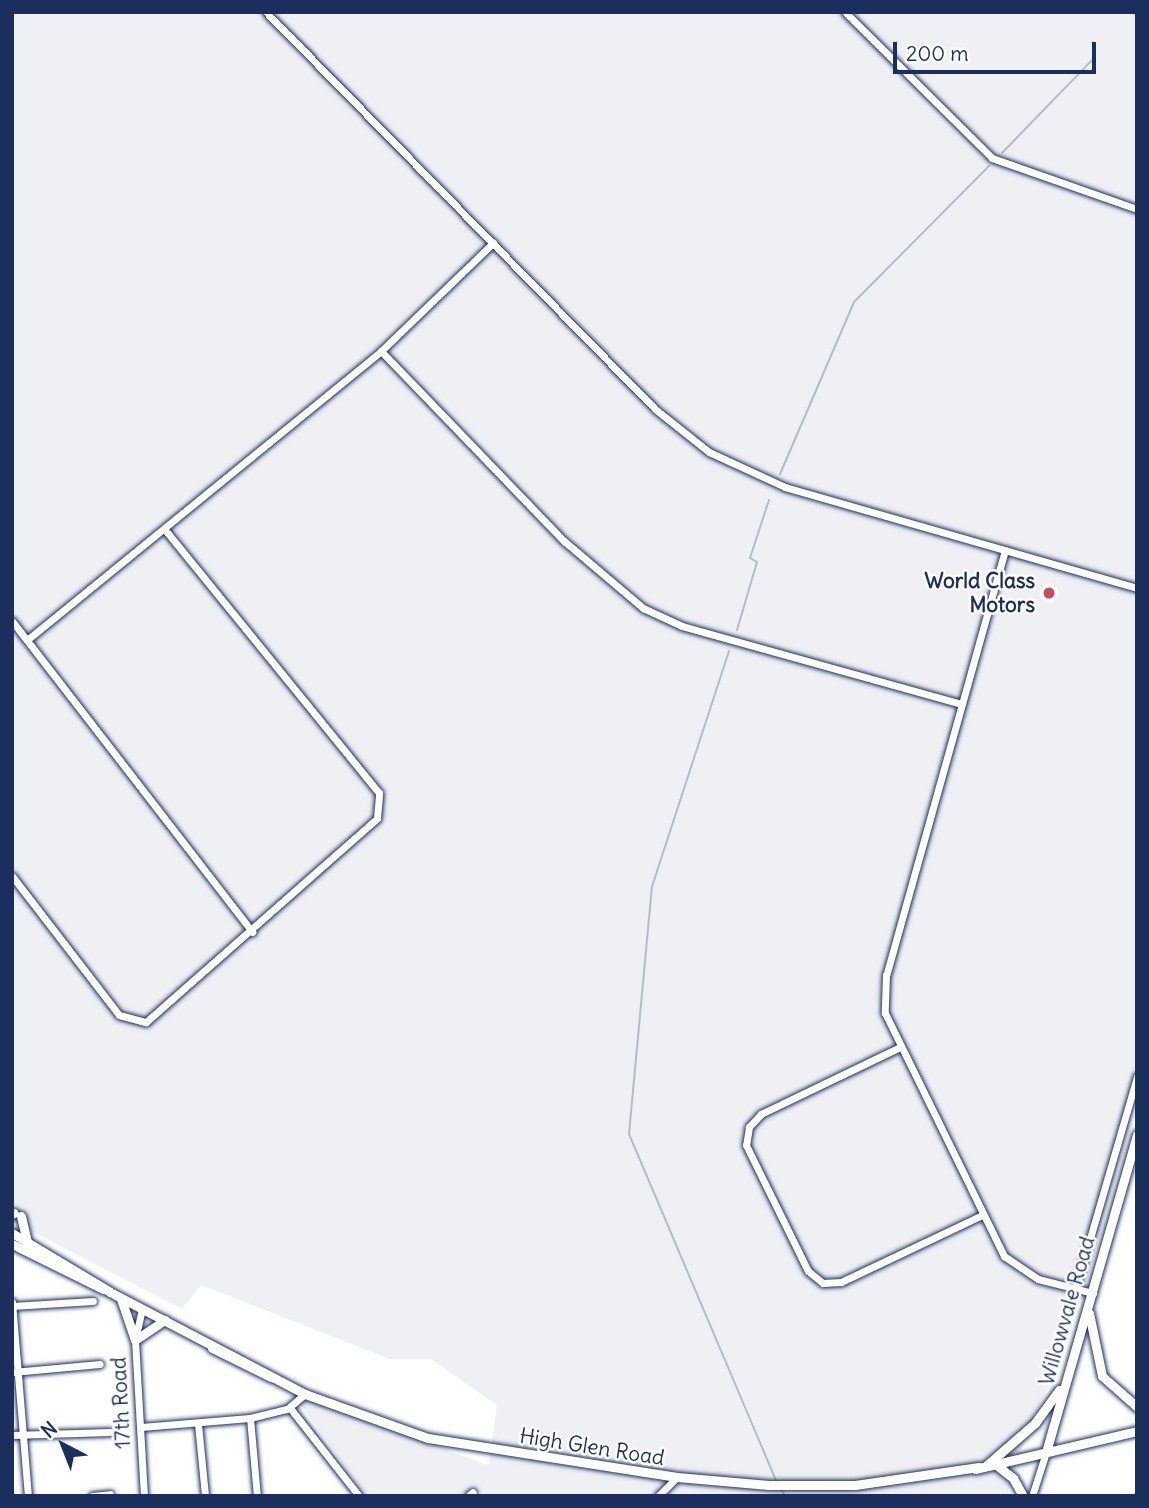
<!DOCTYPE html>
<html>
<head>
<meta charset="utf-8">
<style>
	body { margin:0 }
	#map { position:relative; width:1149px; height:1508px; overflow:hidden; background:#fff; font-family:Delius,sans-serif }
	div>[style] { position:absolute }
	.built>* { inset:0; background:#eff0f4 }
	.stream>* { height:2px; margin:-1px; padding:0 1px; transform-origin:1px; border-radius:1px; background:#b5bbca }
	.roads { filter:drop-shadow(0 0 2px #1b2f5e) drop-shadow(0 0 2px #1b2f5e) }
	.minor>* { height:7px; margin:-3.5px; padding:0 3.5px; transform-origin:3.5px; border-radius:3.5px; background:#fff }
	.major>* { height:9px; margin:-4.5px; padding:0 4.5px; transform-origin:4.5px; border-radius:4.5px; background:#fff }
	.dots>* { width:19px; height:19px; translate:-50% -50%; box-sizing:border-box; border:4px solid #fff; border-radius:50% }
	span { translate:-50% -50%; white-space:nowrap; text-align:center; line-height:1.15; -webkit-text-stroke:5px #fff; paint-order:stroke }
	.poi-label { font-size:21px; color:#1b2f5e; font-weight:700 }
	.right { translate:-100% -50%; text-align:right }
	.street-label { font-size:21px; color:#1b2f5e }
	.frame { position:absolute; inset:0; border:14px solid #1b2f5e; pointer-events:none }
	.north { position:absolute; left:28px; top:1410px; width:70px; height:70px; -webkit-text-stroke:5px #fff; paint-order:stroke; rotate:318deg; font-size:19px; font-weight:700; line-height:28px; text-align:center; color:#1b2f5e }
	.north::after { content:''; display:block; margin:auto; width:24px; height:32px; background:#1b2f5e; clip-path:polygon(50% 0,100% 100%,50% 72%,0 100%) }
	.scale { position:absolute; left:893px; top:42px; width:203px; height:32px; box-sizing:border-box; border:4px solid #1b2f5e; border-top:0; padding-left:9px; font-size:21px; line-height:24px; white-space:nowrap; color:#1b2f5e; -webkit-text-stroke:5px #fff; paint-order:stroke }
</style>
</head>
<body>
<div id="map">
	<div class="built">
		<div style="clip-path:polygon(12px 12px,1137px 12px,1137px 1087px,1053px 1377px,1028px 1427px,1007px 1496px,366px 1496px,290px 1389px,489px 1466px,497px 1405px,431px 1359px,390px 1359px,201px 1285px,182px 1309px,12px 1221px)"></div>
	</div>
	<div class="stream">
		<div style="left:1002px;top:153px;width:129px;rotate:-45.9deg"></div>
		<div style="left:780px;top:474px;width:187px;rotate:-66.7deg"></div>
		<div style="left:854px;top:302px;width:192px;rotate:-45.2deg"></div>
		<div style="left:737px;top:630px;width:71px;rotate:-73.6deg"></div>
		<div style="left:757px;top:562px;width:8px;rotate:-150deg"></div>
		<div style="left:750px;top:558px;width:61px;rotate:-71.9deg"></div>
		<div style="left:729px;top:651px;width:247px;rotate:108.1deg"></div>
		<div style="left:652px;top:886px;width:249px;rotate:95.3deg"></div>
		<div style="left:629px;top:1134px;width:377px;rotate:67deg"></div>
		<div style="left:781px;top:1489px;width:8px;rotate:60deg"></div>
	</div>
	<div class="roads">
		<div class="minor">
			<div style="left:266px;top:12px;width:556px;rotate:45.58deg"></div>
			<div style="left:655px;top:409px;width:69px;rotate:38.5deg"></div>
			<div style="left:709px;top:452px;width:84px;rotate:24.7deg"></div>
			<div style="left:785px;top:487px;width:366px;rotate:16deg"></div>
			<div style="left:845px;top:12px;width:207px;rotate:44.8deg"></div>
			<div style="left:992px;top:158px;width:154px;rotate:19.4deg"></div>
			<div style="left:381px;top:351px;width:264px;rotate:46.1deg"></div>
			<div style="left:564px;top:541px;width:104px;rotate:40.3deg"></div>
			<div style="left:643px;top:608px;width:43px;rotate:24.8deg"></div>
			<div style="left:682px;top:626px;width:290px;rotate:15.6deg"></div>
			<div style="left:1005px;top:550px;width:441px;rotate:105.6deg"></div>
			<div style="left:886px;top:975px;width:38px;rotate:92deg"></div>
			<div style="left:885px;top:1013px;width:271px;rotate:63.9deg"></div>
			<div style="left:1004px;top:1256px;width:41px;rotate:34.1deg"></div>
			<div style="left:1038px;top:1279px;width:57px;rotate:14.3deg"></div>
			<div style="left:12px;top:621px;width:393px;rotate:52.3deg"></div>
			<div style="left:27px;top:640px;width:457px;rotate:-39.2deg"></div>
			<div style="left:381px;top:351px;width:156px;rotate:-44deg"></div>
			<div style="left:12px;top:876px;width:175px;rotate:52.4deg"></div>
			<div style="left:119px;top:1015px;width:28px;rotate:15deg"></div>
			<div style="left:146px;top:1022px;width:308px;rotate:-41.4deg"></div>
			<div style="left:377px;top:818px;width:25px;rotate:-85deg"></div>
			<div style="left:379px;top:793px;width:339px;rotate:-129.1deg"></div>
			<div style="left:898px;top:1048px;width:152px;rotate:154.3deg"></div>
			<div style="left:761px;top:1114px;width:18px;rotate:133deg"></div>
			<div style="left:749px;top:1127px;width:18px;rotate:99deg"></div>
			<div style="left:746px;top:1145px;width:140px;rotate:63.8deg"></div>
			<div style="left:808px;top:1271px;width:19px;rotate:39deg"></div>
			<div style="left:823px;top:1283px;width:18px;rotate:-3deg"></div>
			<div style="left:841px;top:1282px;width:156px;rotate:-25.4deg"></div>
			<div style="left:1075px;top:1290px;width:223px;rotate:-73.8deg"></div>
			<div style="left:12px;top:1302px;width:195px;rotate:85.3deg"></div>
			<div style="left:12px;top:1306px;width:81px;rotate:-3.5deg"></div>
			<div style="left:142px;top:1309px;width:32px;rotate:103deg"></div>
			<div style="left:135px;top:1340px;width:156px;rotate:86.7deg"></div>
			<div style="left:13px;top:1372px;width:87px;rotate:-5.3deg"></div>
			<div style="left:290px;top:1408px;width:112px;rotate:51.9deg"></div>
			<div style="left:250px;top:1418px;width:78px;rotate:84.9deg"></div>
			<div style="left:198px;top:1424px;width:72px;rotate:84.4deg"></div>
			<div style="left:141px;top:1427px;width:109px;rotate:-4.7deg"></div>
			<div style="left:250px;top:1418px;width:38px;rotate:-14deg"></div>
			<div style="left:287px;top:1409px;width:23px;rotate:-40deg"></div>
			<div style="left:12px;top:1435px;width:98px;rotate:-1.8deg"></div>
			<div style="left:92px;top:1496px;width:18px;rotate:-6deg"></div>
			<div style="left:468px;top:1496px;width:6px;rotate:-39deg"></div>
			<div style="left:658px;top:1496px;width:27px;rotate:-45deg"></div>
			<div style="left:1032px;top:1496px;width:46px;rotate:-72.3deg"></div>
		</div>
		<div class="major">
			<div style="left:12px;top:1214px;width:2px;rotate:-27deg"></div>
			<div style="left:21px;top:1216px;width:27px;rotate:77deg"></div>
			<div style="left:12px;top:1233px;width:114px;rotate:31deg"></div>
			<div style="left:110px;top:1292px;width:220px;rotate:27.6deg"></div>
			<div style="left:305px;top:1394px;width:131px;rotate:19.7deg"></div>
			<div style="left:428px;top:1438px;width:252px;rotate:8.9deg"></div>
			<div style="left:677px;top:1477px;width:92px;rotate:5deg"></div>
			<div style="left:769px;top:1485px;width:86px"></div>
			<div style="left:855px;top:1485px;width:125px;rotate:-8.3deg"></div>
			<div style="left:12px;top:1244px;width:102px;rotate:26.3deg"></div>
			<div style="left:121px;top:1299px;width:43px;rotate:71.1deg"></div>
			<div style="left:1089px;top:1313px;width:64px;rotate:78.3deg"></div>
			<div style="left:1102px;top:1376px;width:47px;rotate:41.5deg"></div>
			<div style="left:135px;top:1340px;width:36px;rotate:-34deg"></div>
			<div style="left:212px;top:1348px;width:66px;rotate:26.2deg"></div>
			<div style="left:1046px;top:1452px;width:330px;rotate:-74deg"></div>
			<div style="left:995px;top:1464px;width:23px;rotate:38deg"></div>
			<div style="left:1013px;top:1478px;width:21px;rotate:61deg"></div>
			<div style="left:987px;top:1465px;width:64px;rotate:-41.2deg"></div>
			<div style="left:1035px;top:1423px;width:41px;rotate:-54deg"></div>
			<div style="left:975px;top:1469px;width:166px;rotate:-13.2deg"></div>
		</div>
	</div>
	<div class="dots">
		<div style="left:1049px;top:593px;background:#d1495b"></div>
	</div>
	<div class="poi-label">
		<span class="right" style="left:1035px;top:593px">World Class<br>Motors</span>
	</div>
	<div class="street-label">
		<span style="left:1067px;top:1311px;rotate:-74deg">Willowvale Road</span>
		<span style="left:121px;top:1403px;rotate:-93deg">17th Road</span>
		<span style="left:592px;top:1447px;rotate:9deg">High Glen Road</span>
	</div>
	<div class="frame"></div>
	<div class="north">N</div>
	<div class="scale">200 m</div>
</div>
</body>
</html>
